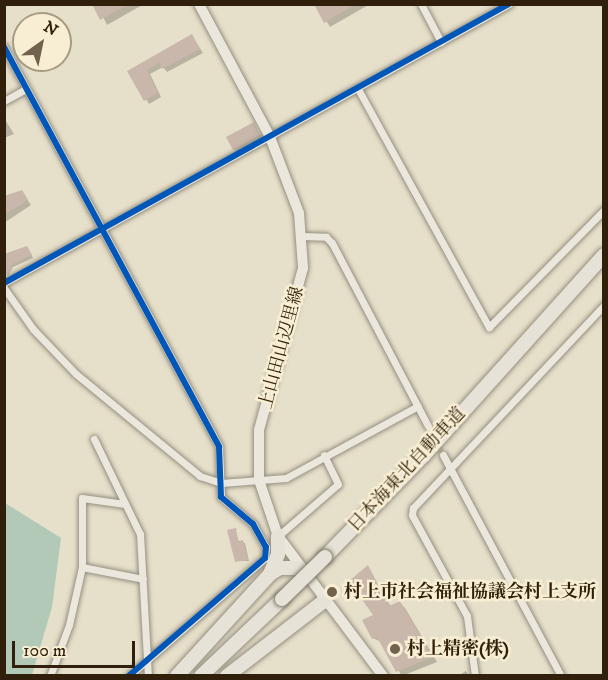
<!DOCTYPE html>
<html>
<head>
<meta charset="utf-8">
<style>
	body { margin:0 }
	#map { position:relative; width:608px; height:680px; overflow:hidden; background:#e6dfc9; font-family:"IM FELL DW Pica","Noto Serif JP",serif }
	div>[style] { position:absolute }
	.water>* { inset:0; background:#b2c9b8 }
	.shadow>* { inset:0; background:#0003 }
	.building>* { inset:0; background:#c8b7aa }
	.street-tunnel>* { height:7px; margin-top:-3.5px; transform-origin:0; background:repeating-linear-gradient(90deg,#c2b9a3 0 7px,transparent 0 10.5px) }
	.roads { filter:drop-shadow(0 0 2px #958f80) drop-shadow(0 0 2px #958f80) }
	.street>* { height:7px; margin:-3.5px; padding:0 3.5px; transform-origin:3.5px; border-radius:3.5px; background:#ebe7dc }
	.secondary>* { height:10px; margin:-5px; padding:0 5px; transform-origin:5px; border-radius:5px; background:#ebe7dc }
	.highway>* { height:14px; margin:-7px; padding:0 7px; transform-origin:7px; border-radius:7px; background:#e7e2d7 }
	.bridges { filter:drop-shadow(0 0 2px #7b7567) drop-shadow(0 0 2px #7b7567) }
	.highway-bridge>* { height:14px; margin:-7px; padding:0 7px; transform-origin:7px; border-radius:7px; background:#e7e2d7 }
	.cycleway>* { height:6px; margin:-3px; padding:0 3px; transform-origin:3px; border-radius:3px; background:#0057b8 }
	.dots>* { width:16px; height:16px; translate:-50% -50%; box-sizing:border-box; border:3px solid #f7eed4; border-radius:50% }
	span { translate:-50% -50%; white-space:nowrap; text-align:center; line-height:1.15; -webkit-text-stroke:5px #f7eed4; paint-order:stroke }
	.street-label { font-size:18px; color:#301f0a }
	.poi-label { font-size:18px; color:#301f0a; font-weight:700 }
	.left { translate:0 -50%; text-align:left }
	.frame { position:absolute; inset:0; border:6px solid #301f0a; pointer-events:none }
	.north { position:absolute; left:12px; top:12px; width:60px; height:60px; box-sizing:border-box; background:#f7eed4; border:2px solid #a79b83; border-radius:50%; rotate:33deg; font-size:16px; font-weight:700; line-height:24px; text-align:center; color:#301f0a }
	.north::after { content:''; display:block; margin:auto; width:21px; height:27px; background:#70624d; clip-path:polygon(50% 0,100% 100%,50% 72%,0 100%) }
	.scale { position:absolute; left:12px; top:641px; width:123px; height:27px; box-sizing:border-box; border:3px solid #301f0a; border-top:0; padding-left:8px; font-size:18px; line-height:21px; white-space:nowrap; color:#301f0a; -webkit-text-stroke:4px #f7eed4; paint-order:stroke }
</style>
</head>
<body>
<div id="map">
	<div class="water">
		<div style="clip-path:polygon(5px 503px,61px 538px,52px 607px,32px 675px,5px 675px)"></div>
	</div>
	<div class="shadow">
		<div style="clip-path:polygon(97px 4px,144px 4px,107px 25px)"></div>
		<div style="clip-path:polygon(316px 4px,370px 4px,330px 27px)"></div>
		<div style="clip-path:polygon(192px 36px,203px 53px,167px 72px,163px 67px,150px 74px,161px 97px,149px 104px,129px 71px)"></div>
		<div style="clip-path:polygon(4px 118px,14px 134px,4px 138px)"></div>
		<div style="clip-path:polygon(253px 124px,263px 139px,238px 153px,234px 149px)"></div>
		<div style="clip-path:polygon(22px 192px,31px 205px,4px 223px,4px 200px)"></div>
		<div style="clip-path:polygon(29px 250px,33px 258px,13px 267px,8px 276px,4px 270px)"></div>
		<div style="clip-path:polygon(235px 530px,239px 542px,245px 543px,249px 561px,236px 561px)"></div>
		<div style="clip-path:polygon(368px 567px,391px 607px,400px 603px,405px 608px,437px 662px,402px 676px,381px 642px,373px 638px,375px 615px)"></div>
		<div style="clip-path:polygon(334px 589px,337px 593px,334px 595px,330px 591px)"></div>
		<div style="clip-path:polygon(466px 671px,469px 676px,458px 676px)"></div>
	</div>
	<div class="building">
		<div style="clip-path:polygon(92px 4px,129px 4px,100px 20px)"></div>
		<div style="clip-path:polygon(314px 4px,356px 4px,324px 23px)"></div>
		<div style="clip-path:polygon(192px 34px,200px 49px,162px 69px,159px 63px,147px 70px,158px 93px,144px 101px,127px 71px)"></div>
		<div style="clip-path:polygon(254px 122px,260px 135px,233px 150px,226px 137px)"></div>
		<div style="clip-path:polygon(22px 190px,28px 200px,4px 215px,4px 196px)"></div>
		<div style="clip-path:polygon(27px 246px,32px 255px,11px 265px,12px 271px,4px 275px,4px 254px)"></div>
		<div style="clip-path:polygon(236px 528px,238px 541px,243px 540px,248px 560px,235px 562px,227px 530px)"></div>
		<div style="clip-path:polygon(368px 565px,389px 606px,400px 601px,433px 657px,396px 672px,377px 637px,372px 639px,362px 620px,373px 615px,349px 581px)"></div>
	</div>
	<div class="street-tunnel">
		<div style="left:428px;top:426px;width:33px;rotate:63deg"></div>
	</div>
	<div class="roads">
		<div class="street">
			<div style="left:421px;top:4px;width:43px;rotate:62.2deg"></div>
			<div style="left:4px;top:47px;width:454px;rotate:61.7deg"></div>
			<div style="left:219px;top:447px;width:50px;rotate:87.7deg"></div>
			<div style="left:221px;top:497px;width:42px;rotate:40.2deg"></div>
			<div style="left:253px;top:524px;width:26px;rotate:61deg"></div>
			<div style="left:266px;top:547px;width:11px;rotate:95deg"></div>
			<div style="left:265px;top:558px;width:180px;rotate:139.1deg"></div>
			<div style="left:358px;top:89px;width:272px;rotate:61.2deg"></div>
			<div style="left:489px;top:327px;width:164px;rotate:-45.5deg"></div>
			<div style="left:4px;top:101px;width:25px;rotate:-29deg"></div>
			<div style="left:301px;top:236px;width:25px;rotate:2deg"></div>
			<div style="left:326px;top:237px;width:8px;rotate:45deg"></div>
			<div style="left:332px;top:243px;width:207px;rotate:62.3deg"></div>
			<div style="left:4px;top:283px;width:577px;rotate:-28.92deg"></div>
			<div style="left:4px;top:288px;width:50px;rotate:54.7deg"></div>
			<div style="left:33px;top:329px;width:62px;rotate:46.3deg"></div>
			<div style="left:76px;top:374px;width:161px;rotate:39.4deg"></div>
			<div style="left:200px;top:476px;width:22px;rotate:18deg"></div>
			<div style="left:221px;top:483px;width:65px;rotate:-4.4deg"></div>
			<div style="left:286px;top:478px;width:150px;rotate:-28.6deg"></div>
			<div style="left:94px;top:439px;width:106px;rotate:64.2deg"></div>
			<div style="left:140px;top:534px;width:142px;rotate:86.8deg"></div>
			<div style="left:443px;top:455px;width:251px;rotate:61.9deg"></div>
			<div style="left:278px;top:536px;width:79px;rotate:-40.9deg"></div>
			<div style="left:338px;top:484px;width:32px;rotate:-116deg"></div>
			<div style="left:82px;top:567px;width:62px;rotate:11.1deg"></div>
			<div style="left:50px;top:676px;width:54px;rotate:-69.6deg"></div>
			<div style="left:69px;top:625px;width:59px;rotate:-77.4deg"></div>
			<div style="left:82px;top:567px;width:69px;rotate:-90deg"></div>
			<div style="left:82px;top:498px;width:43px;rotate:7.9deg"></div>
			<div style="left:475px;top:676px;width:61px;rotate:-97.6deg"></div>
			<div style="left:467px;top:616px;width:115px;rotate:-118.6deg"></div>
			<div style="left:412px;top:515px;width:7px;rotate:-82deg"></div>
			<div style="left:413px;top:508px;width:279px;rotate:-46.7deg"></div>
		</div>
		<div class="secondary">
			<div style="left:199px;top:4px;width:151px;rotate:61.9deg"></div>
			<div style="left:270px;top:137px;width:81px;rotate:69.1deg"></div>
			<div style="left:299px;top:213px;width:55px;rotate:85.8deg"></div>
			<div style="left:303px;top:268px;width:168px;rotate:105.2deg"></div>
			<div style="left:259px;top:430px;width:50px;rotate:90deg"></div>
			<div style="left:259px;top:480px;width:59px;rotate:71.3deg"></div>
			<div style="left:278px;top:536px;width:175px;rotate:53.1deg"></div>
		</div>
		<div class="highway">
			<div style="left:325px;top:557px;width:142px;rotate:-45.9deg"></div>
			<div style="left:424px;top:455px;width:269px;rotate:-48deg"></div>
			<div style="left:270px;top:574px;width:12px;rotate:-31deg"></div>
			<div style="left:280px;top:568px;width:20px"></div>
			<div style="left:177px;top:676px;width:138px;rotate:-47.6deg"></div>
			<div style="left:270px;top:574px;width:22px;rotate:-68deg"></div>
			<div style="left:278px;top:554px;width:18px;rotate:-90deg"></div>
			<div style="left:201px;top:676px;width:112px;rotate:-43.5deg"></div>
			<div style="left:227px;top:676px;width:123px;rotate:-37.7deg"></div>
		</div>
	</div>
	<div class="bridges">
		<div class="highway-bridge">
			<div style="left:282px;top:599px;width:60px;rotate:-44.3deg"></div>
		</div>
	</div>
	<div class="cycleway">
		<div style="left:4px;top:47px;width:454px;rotate:61.7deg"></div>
		<div style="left:219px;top:447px;width:50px;rotate:87.7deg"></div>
		<div style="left:221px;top:497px;width:42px;rotate:40.2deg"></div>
		<div style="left:253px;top:524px;width:26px;rotate:61deg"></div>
		<div style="left:266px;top:547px;width:11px;rotate:95deg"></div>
		<div style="left:265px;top:558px;width:180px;rotate:139.1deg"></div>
		<div style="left:4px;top:283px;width:577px;rotate:-28.92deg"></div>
	</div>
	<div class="dots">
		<div style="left:332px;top:592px;background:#70624d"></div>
		<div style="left:395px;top:649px;background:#70624d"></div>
	</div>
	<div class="street-label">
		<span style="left:282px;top:348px;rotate:-75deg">上山田山辺里線</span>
		<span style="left:407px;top:470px;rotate:-47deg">日本海東北自動車道</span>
	</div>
	<div class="poi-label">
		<span class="left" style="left:344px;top:592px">村上市社会福祉協議会村上支所</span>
		<span class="left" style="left:407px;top:649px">村上精密(株)</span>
	</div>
	<div class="frame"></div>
	<div class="north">N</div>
	<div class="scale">100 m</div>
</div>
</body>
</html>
